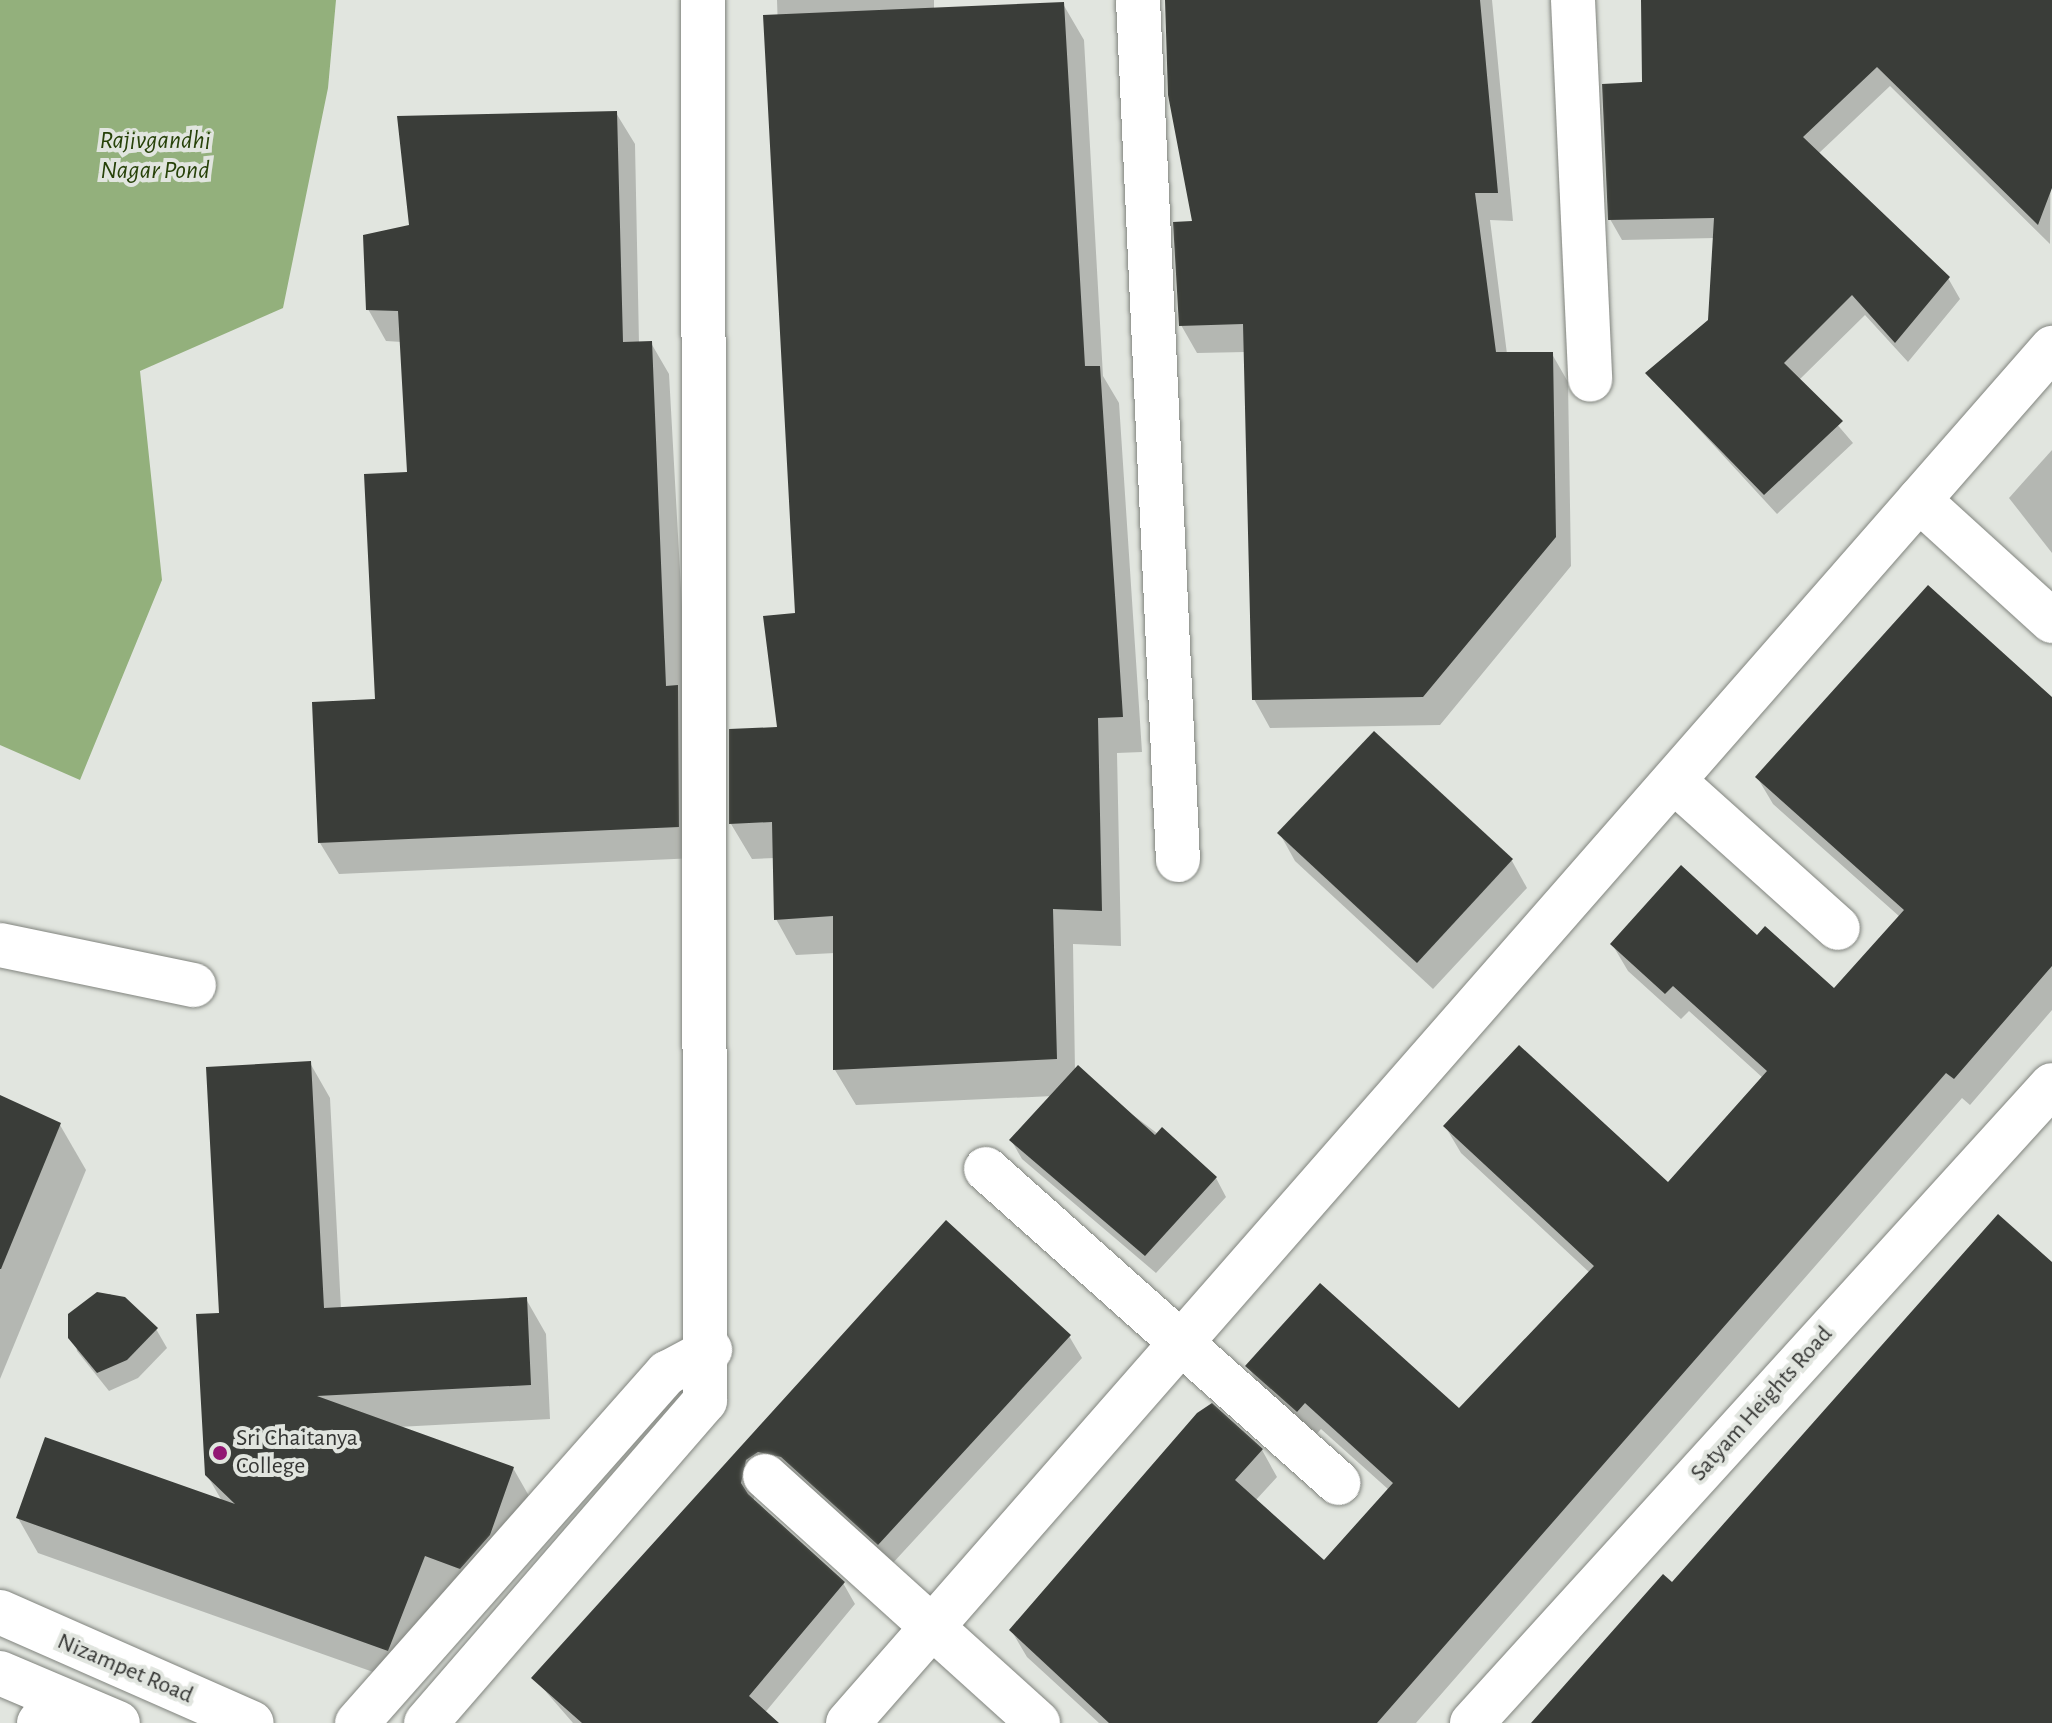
<!DOCTYPE html>
<html>
<head>
<meta charset="utf-8">
<style>
	body { margin:0 }
	#map { position:relative; width:2052px; height:1723px; overflow:hidden; background:#e1e5df; font-family:"Alegreya Sans",sans-serif }
	div>[style] { position:absolute }
	.water>* { inset:0; background:#93b07c }
	.shadow>* { inset:0; background:#0003 }
	.building>* { inset:0; background:#3a3d39 }
	.roads { filter:drop-shadow(0 0 2px #81847e) drop-shadow(0 0 2px #81847e) }
	.minor>* { height:44px; margin:-22px; padding:0 22px; transform-origin:22px; border-radius:22px; background:#fff }
	.major>* { height:44px; margin:-22px; padding:0 22px; transform-origin:22px; border-radius:22px; background:#fff }
	.dots>* { width:22px; height:22px; translate:-50% -50%; box-sizing:border-box; border:4px solid #e1e5df; border-radius:50% }
	span { translate:-50% -50%; white-space:nowrap; text-align:center; line-height:1.15; -webkit-text-stroke:8px #e1e5df; paint-order:stroke }
	.street-label { font-size:24px; color:#343533 }
	.poi-label { font-size:24px; color:#343533 }
	.left { translate:0 -50%; text-align:left }
	.water-label { font-size:26px; color:#274209; font-style:italic }
</style>
</head>
<body>
<div id="map">
	<div class="water">
		<div style="clip-path:polygon(0 0,336px 0,328px 88px,283px 308px,140px 371px,162px 580px,80px 780px,0 745px)"></div>
	</div>
	<div class="shadow">
		<div style="clip-path:polygon(777px 0,934px 0,934px 10px,1063px 4px,1084px 40px,1103px 376px,1119px 403px,1142px 752px,1117px 753px,1121px 946px,1073px 944px,1075px 1071px,1216px 1178px,1226px 1197px,1156px 1273px,1022px 1159px,1011px 1140px,1053px 1096px,856px 1105px,835px 1070px,835px 953px,796px 955px,776px 919px,775px 858px,752px 859px,731px 824px,780px 729px,797px 615px)"></div>
		<div style="clip-path:polygon(1167px 0,1492px 0,1513px 221px,1490px 220px,1507px 354px,1552px 354px,1568px 382px,1571px 566px,1440px 725px,1270px 728px,1254px 699px,1246px 352px,1197px 353px,1181px 325px,1194px 223px)"></div>
		<div style="clip-path:polygon(1643px 0,2052px 0,2050px 244px,1890px 86px,1818px 154px,1948px 278px,1960px 299px,1908px 362px,1865px 315px,1799px 380px,1853px 443px,1777px 514px,1648px 374px,1710px 321px,1715px 238px,1622px 240px,1610px 219px,1645px 84px)"></div>
		<div style="clip-path:polygon(616px 113px,635px 144px,639px 343px,651px 343px,669px 374px,696px 858px,339px 874px,320px 843px,377px 701px,409px 474px,402px 342px,386px 341px,368px 309px,411px 227px)"></div>
		<div style="clip-path:polygon(2052px 450px,2052px 553px,2009px 498px)"></div>
		<div style="clip-path:polygon(2052px 700px,2052px 1010px,1970px 1105px,1962px 1098px,1416px 1723px,1099px 1723px,1027px 1657px,1011px 1630px,1212px 1406px,1262px 1450px,1277px 1477px,1255px 1501px,1324px 1563px,1389px 1490px,1321px 1429px,1313px 1438px,1263px 1393px,1248px 1366px,1459px 1411px,1590px 1273px,1461px 1153px,1445px 1126px,1668px 1185px,1763px 1078px,1689px 1011px,1681px 1019px,1628px 971px,1612px 944px,1757px 938px,1835px 991px,1900px 917px,1773px 804px,1757px 777px)"></div>
		<div style="clip-path:polygon(1374px 734px,1512px 861px,1527px 888px,1433px 989px,1295px 861px,1280px 834px)"></div>
		<div style="clip-path:polygon(310px 1063px,330px 1098px,341px 1309px,526px 1299px,546px 1334px,550px 1419px,398px 1427px,513px 1468px,533px 1503px,481px 1602px,445px 1590px,407px 1684px,38px 1553px,18px 1518px,222px 1501px,207px 1475px,221px 1315px)"></div>
		<div style="clip-path:polygon(0 1098px,60px 1125px,86px 1170px,0 1379px)"></div>
		<div style="clip-path:polygon(946px 1223px,1069px 1336px,1082px 1358px,891px 1565px,758px 1482px,753px 1502px,843px 1583px,855px 1604px,763px 1715px,767px 1723px,573px 1723px,534px 1678px)"></div>
		<div style="clip-path:polygon(97px 1294px,110px 1294px,156px 1329px,167px 1348px,138px 1378px,109px 1391px,77px 1351px,70px 1315px)"></div>
	</div>
	<div class="building">
		<div style="clip-path:polygon(1165px 0,1480px 0,1498px 193px,1475px 193px,1496px 352px,1553px 352px,1556px 537px,1423px 697px,1252px 700px,1243px 324px,1179px 326px,1173px 222px,1192px 221px,1168px 95px)"></div>
		<div style="clip-path:polygon(1641px 0,2052px 0,2052px 188px,2038px 225px,1877px 67px,1803px 137px,1950px 277px,1895px 343px,1852px 295px,1784px 363px,1843px 421px,1764px 495px,1645px 373px,1708px 320px,1714px 218px,1608px 220px,1602px 84px,1642px 82px)"></div>
		<div style="clip-path:polygon(1064px 2px,1085px 366px,1100px 366px,1123px 717px,1098px 718px,1102px 911px,1053px 909px,1057px 1059px,833px 1070px,833px 916px,774px 920px,772px 822px,729px 824px,729px 729px,777px 727px,763px 616px,795px 613px,763px 15px)"></div>
		<div style="clip-path:polygon(617px 111px,623px 342px,652px 341px,666px 686px,678px 685px,679px 827px,318px 843px,312px 702px,375px 699px,364px 474px,407px 472px,398px 311px,366px 310px,363px 235px,409px 225px,397px 116px)"></div>
		<div style="clip-path:polygon(1928px 585px,2052px 697px,2052px 966px,1954px 1079px,1946px 1073px,1377px 1723px,1109px 1723px,1009px 1630px,1197px 1413px,1212px 1403px,1263px 1449px,1235px 1480px,1324px 1560px,1393px 1483px,1305px 1403px,1297px 1412px,1245px 1366px,1320px 1283px,1459px 1408px,1594px 1266px,1443px 1126px,1519px 1045px,1668px 1182px,1767px 1071px,1673px 986px,1665px 994px,1610px 944px,1681px 865px,1757px 935px,1765px 926px,1834px 988px,1904px 910px,1755px 777px)"></div>
		<div style="clip-path:polygon(1374px 731px,1513px 859px,1417px 963px,1277px 833px)"></div>
		<div style="clip-path:polygon(311px 1061px,324px 1308px,527px 1297px,531px 1385px,317px 1396px,514px 1467px,490px 1535px,460px 1569px,425px 1556px,388px 1651px,16px 1518px,45px 1437px,235px 1504px,205px 1475px,196px 1314px,219px 1313px,206px 1067px)"></div>
		<div style="clip-path:polygon(1078px 1065px,1155px 1135px,1162px 1127px,1217px 1177px,1145px 1256px,1009px 1140px)"></div>
		<div style="clip-path:polygon(0 1095px,61px 1123px,1px 1269px,0 1269px)"></div>
		<div style="clip-path:polygon(1998px 1214px,2052px 1262px,2052px 1723px,1531px 1723px,1663px 1574px,1672px 1582px)"></div>
		<div style="clip-path:polygon(946px 1220px,1071px 1335px,878px 1545px,781px 1457px,758px 1452px,746px 1460px,741px 1483px,748px 1494px,845px 1582px,749px 1696px,779px 1723px,582px 1723px,531px 1678px)"></div>
		<div style="clip-path:polygon(97px 1292px,125px 1297px,158px 1328px,127px 1360px,97px 1373px,68px 1338px,68px 1314px)"></div>
	</div>
	<div class="roads">
		<div class="minor">
			<div style="left:1138px;top:0;width:861px;rotate:87.34deg"></div>
			<div style="left:1573px;top:0;width:380px;rotate:87.4deg"></div>
			<div style="left:1919px;top:500px;width:180px;rotate:42.3deg"></div>
			<div style="left:1674px;top:781px;width:220px;rotate:41.9deg"></div>
			<div style="left:0;top:945px;width:198px;rotate:11.7deg"></div>
			<div style="left:986px;top:1169px;width:472px;rotate:41.7deg"></div>
			<div style="left:765px;top:1476px;width:368px;rotate:42.1deg"></div>
			<div style="left:39px;top:1723px;width:31px;rotate:-52deg"></div>
			<div style="left:357px;top:1723px;width:468px;rotate:-48.5deg"></div>
			<div style="left:667px;top:1373px;width:49px;rotate:-28.1deg"></div>
			<div style="left:426px;top:1723px;width:426px;rotate:-49.1deg"></div>
			<div style="left:705px;top:1401px;width:1401px;rotate:-90.08deg"></div>
			<div style="left:848px;top:1723px;width:1828px;rotate:-48.79deg"></div>
			<div style="left:1472px;top:1723px;width:862px;rotate:-47.73deg"></div>
		</div>
		<div class="major">
			<div style="left:0;top:1612px;width:275px;rotate:23.8deg"></div>
			<div style="left:0;top:1673px;width:128px;rotate:23deg"></div>
		</div>
	</div>
	<div class="dots">
		<div style="left:220px;top:1453px;background:#921673"></div>
	</div>
	<div class="street-label">
		<span style="left:1762px;top:1404px;rotate:-48deg">Satyam Heights Road</span>
		<span style="left:125px;top:1669px;rotate:23deg">Nizampet Road</span>
	</div>
	<div class="poi-label">
		<span class="left" style="left:236px;top:1453px">Sri Chaitanya<br>College</span>
	</div>
	<div class="water-label">
		<span style="left:155px;top:156px">Rajivgandhi<br>Nagar Pond</span>
	</div>
</div>
</body>
</html>
